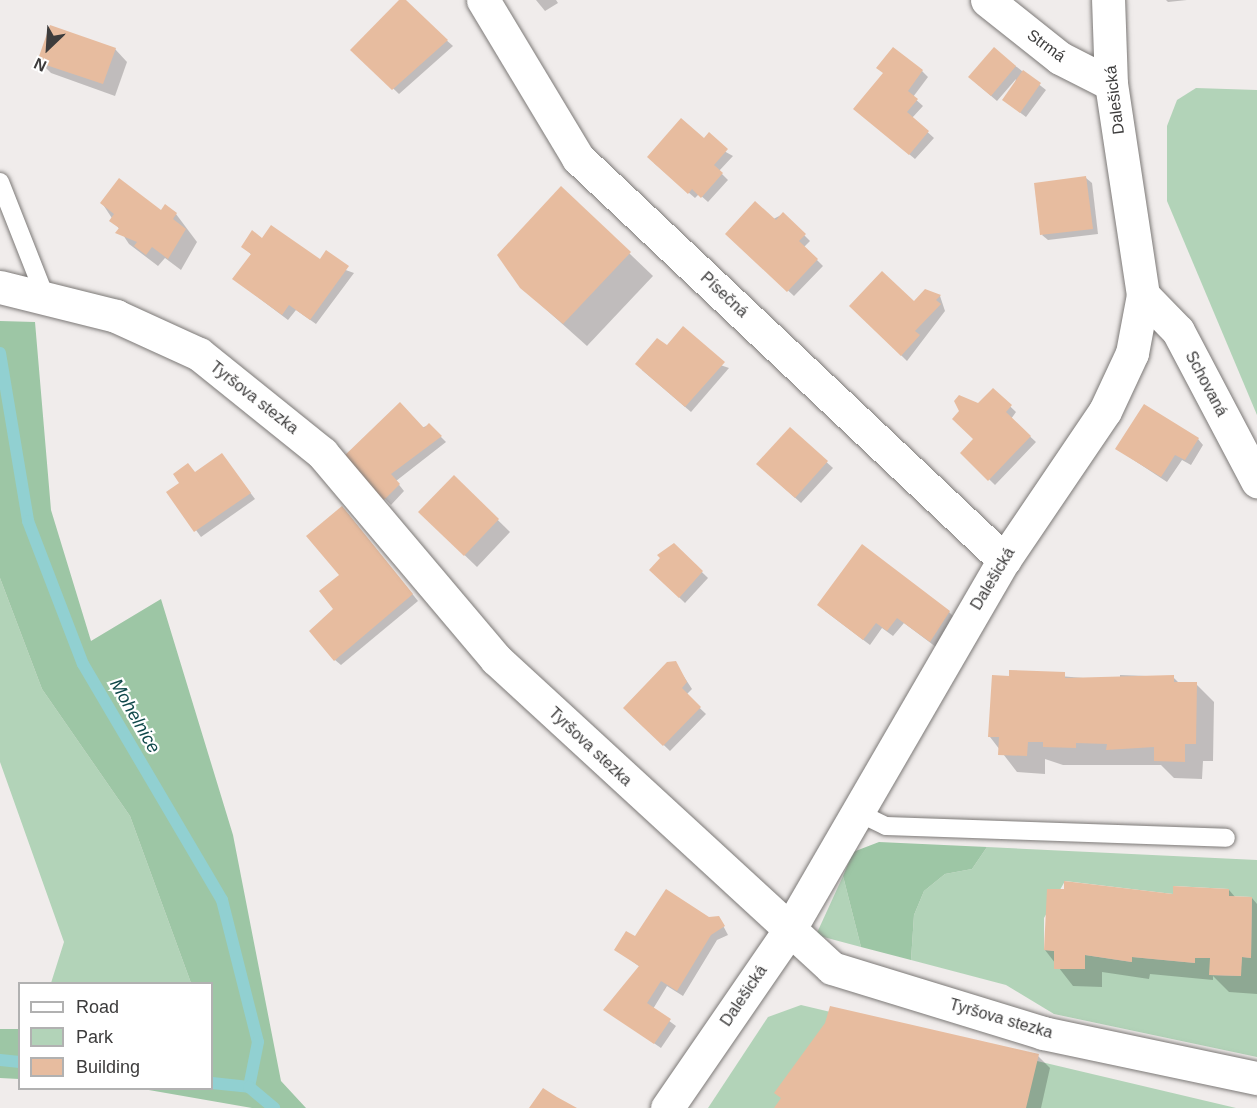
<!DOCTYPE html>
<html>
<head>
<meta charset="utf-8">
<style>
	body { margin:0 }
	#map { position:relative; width:1257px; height:1108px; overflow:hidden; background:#f0eceb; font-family:Helvetica,sans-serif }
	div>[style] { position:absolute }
	.green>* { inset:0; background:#b2d3b8 }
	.forest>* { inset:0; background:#9dc6a5 }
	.shadow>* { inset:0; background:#0003 }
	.stream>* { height:12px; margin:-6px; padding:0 6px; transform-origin:6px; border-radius:6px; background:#91d0d1 }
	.building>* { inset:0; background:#e7bc9f }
	.roads { filter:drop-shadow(0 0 2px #7c7977) drop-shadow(0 0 2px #7c7977) }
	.lane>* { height:18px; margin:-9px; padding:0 9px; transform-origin:9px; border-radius:9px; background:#fff }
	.street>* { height:33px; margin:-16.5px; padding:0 16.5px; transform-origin:16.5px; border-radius:16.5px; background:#fff }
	span { translate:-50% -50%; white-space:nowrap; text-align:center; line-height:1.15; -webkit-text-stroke:4.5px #fff; paint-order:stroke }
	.street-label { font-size:16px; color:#3d3c3c }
	.water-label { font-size:18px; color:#0f484a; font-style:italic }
	.legend { position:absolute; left:18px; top:982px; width:195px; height:108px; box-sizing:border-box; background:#fff; border:2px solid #b1b1b1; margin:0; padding:8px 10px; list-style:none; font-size:18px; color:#3d3c3c }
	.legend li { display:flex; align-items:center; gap:12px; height:30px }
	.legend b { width:30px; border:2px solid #b1b1b1 }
	.north { position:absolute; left:18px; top:18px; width:60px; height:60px; -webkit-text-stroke:4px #fff; paint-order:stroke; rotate:205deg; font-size:16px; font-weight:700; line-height:24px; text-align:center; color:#3d3c3c }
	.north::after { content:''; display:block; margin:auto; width:21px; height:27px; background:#3d3c3c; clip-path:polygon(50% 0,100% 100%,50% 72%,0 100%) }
</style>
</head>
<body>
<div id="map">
	<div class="green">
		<div style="clip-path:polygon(1196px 88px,1257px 90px,1257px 415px,1167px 201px,1167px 126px,1177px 100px)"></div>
		<div style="clip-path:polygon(0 578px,42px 689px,130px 816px,191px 983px,51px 983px,64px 942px,0 762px)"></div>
		<div style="clip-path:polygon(evenodd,987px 847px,1257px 860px,1257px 1057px,1054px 1014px,1006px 985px,911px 960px,914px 915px,924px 891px,945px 874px,972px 869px,987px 847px,1065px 881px,1173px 894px,1174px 886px,1229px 889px,1229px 896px,1252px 897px,1251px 958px,1242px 957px,1240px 976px,1210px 975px,1210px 958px,1195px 958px,1195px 963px,1132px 957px,1131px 962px,1085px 955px,1085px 969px,1054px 969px,1054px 951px,1044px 950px,1044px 918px,1065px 881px)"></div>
		<div style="clip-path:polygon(843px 876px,861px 947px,816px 935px)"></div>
		<div style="clip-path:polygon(801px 1005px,1236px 1108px,708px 1108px,768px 1017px)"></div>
	</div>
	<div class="forest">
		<div style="clip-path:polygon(0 321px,35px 322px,51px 510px,91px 641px,161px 599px,233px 835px,281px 1081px,306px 1108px,252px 1108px,143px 1089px,212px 1088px,212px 984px,191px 983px,130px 816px,42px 689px,0 578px)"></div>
		<div style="clip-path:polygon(879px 842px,987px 847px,972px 869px,945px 874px,924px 891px,914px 915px,911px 960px,861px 947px,843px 876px,853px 852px)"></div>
		<div style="clip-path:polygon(0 1029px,19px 1029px,19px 1079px,0 1078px)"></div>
	</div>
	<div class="shadow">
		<div style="clip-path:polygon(401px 0,453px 46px,399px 94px,353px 50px)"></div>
		<div style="clip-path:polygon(536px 0,556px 0,558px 3px,545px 11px)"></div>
		<div style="clip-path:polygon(1166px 0,1187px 0,1168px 2px)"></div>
		<div style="clip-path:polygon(115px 49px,127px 62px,115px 96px,51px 73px,39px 61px)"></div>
		<div style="clip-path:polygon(994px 49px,1046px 90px,1026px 117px,1010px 105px,1016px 79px,997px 101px,976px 83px)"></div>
		<div style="clip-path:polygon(922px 71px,928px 77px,913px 97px,923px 106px,912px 118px,934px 138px,915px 159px,861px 114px,884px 74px)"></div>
		<div style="clip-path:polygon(704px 140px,733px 156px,719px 171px,728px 180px,708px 202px,699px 194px,695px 198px,654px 163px)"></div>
		<div style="clip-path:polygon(1086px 178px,1092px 183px,1098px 234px,1048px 240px,1042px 235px)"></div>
		<div style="clip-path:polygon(561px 188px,653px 276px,587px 346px,521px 287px)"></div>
		<div style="clip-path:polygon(102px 203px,161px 212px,165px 206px,176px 214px,197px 242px,181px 270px,165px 258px,158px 266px,129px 244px)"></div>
		<div style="clip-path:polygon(783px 214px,810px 241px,804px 247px,823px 266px,794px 296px,733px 240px)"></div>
		<div style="clip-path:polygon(262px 240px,354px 273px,316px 324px,296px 310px,288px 320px,234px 279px,252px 255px,243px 247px)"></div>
		<div style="clip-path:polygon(925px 291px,940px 296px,945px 311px,907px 361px,851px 306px,914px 303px)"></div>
		<div style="clip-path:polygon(667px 347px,729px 368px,691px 412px,642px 370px)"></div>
		<div style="clip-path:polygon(993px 390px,1016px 412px,1011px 419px,1036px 442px,995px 485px,962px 453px,975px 439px,978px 405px)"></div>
		<div style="clip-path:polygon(429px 425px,446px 442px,396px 481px,404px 491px,391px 505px,344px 458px)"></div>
		<div style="clip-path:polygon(790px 429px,833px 468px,801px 503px,764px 470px)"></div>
		<div style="clip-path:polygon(1198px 439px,1203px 445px,1191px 465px,1182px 460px,1167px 482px,1117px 449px)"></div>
		<div style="clip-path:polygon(222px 455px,255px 499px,201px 537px,168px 492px)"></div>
		<div style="clip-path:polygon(454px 477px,510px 532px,477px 567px,432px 524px)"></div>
		<div style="clip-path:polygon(348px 514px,418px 601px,341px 665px,335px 660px,335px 609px)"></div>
		<div style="clip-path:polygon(674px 545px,708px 578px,685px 603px,651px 570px)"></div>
		<div style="clip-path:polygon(825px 611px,949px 612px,955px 618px,936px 647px,904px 623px,893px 636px,882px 628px,870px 645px)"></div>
		<div style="clip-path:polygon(675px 663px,692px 689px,686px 695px,706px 714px,670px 751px,625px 708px)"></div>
		<div style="clip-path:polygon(1010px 672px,1120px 681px,1120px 675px,1173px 677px,1180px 684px,1196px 684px,1214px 702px,1213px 761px,1203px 761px,1202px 779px,1174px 778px,1161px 765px,1063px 765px,1045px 759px,1045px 774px,1017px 772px,990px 737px)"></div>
		<div style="clip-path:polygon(1066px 883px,1175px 895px,1229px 890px,1236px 898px,1252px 898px,1257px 904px,1257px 994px,1229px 992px,1213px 976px,1213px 980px,1150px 974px,1149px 979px,1102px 972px,1102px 987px,1073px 986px,1045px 950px)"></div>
		<div style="clip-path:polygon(719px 918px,728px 935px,717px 940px,683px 996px,667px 986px,653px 1009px,676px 1026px,661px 1048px,605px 1010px,640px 967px,616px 949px,635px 938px)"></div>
		<div style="clip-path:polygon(1038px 1056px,1050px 1068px,1041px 1108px,776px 1108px)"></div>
	</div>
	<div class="stream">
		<div style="left:0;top:353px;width:170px;rotate:80.5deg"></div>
		<div style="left:28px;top:521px;width:153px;rotate:69deg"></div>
		<div style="left:83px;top:664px;width:274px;rotate:59.5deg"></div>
		<div style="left:222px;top:900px;width:146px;rotate:75.8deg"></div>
		<div style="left:258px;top:1042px;width:46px;rotate:101.3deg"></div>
		<div style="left:0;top:1060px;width:20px;rotate:6deg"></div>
		<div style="left:212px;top:1083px;width:37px;rotate:6deg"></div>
		<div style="left:249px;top:1087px;width:33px;rotate:40deg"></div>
	</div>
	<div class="building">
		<div style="clip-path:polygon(399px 0,406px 0,448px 40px,392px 90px,350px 50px)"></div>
		<div style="clip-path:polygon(50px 25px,116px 48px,103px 84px,37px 62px)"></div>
		<div style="clip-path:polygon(893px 47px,923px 70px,908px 91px,918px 99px,907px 112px,929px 131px,909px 155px,853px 109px,883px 73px,876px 68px)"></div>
		<div style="clip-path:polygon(994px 47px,1016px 66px,991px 96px,968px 77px)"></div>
		<div style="clip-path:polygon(1023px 70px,1041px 83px,1020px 113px,1002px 100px)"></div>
		<div style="clip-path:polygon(681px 118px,704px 138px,709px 132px,728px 149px,714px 165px,723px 173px,701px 198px,692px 189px,688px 194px,647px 157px)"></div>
		<div style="clip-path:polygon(1086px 176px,1093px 229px,1040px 235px,1034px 183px)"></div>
		<div style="clip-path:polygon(119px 178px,161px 210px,165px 204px,177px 213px,173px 219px,186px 229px,168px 259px,152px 247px,146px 255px,134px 246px,137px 242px,115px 233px,119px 228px,109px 221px,114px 214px,100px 203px)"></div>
		<div style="clip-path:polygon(561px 186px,631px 252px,563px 324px,520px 288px,497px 255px)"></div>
		<div style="clip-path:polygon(755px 201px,776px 220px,783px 212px,806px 234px,799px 241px,818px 259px,787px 292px,725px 234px)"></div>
		<div style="clip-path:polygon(271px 225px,320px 259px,326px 250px,349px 266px,310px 320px,289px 305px,282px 315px,232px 279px,251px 254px,241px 247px,252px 230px,262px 238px)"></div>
		<div style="clip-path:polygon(882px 271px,914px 301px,925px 289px,941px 295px,936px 300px,941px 304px,915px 331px,920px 335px,901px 356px,849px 306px)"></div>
		<div style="clip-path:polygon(683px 326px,725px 362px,685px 407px,635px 364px,657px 338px,667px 345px)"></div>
		<div style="clip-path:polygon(993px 388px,1012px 405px,1006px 412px,1031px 436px,988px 481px,960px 453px,973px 439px,952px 419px,959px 411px,954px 401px,959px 395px,978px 403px)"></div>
		<div style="clip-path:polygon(400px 402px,424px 428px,429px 423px,442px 436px,391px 474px,400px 484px,384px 500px,342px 458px)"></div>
		<div style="clip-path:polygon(1144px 404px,1199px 438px,1185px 460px,1175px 455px,1161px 477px,1115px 449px)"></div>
		<div style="clip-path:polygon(790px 427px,828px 461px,795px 498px,756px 464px)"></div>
		<div style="clip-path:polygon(222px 453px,251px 493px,194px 532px,166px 492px,179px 483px,173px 474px,188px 463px,195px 472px)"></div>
		<div style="clip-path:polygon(454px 475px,499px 519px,464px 556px,418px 512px)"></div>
		<div style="clip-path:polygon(342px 506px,413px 594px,334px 661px,309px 631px,333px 609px,319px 591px,339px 575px,306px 536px)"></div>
		<div style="clip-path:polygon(674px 543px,703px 571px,679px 598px,649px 570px,660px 558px,657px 555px)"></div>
		<div style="clip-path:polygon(862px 544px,950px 611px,930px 642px,897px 618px,887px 631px,876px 623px,863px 640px,817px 605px)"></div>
		<div style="clip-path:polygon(676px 661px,687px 682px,682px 688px,701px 707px,663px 746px,623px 708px,667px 662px)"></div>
		<div style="clip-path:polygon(1009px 670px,1065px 672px,1065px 678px,1174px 675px,1174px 682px,1197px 682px,1196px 744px,1185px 744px,1185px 762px,1154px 761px,1154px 747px,1106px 750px,1107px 744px,1076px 743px,1076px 748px,1043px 747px,1043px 742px,1028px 742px,1027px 756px,998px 755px,999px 737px,988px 737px,992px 675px,1009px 676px)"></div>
		<div style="clip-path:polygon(1064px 881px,1173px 894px,1173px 886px,1229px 889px,1229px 896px,1252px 897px,1251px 958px,1242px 957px,1241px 976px,1209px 975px,1210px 958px,1195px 958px,1195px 963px,1132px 957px,1132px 962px,1085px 955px,1085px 969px,1054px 969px,1054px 951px,1044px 950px,1047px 889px,1064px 889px)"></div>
		<div style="clip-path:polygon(666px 889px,709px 917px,719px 916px,725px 926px,711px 935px,677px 991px,661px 981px,647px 1003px,671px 1019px,654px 1044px,603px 1010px,639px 966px,614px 950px,626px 931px,635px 936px)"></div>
		<div style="clip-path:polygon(830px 1006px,1039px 1054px,1026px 1108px,774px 1108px,781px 1098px,774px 1093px,825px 1023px)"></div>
		<div style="clip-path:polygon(543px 1088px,557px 1097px,577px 1108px,529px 1108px)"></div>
	</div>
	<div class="roads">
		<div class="lane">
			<div style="left:0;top:182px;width:123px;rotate:68.5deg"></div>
			<div style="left:857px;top:812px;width:32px;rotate:26deg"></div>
			<div style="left:886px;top:826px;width:340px;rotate:2deg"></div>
		</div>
		<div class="street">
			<div style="left:483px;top:0;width:184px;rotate:59deg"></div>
			<div style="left:578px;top:158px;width:586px;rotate:43.34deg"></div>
			<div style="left:987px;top:0;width:93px;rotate:38.5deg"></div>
			<div style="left:1060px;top:58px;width:57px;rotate:27deg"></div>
			<div style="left:0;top:287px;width:120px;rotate:14deg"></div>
			<div style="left:116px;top:316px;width:91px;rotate:24.6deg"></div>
			<div style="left:199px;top:354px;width:158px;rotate:38.8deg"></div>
			<div style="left:322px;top:453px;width:270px;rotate:49.8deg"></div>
			<div style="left:496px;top:659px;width:456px;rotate:42.6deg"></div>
			<div style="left:832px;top:968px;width:221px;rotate:17.1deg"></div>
			<div style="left:1043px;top:1033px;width:219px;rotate:11.9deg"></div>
			<div style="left:1143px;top:295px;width:50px;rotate:45.8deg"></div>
			<div style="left:1178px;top:331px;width:170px;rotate:62.2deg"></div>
			<div style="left:667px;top:1108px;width:214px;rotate:-55.5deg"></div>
			<div style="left:788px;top:932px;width:430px;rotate:-59.9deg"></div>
			<div style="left:1004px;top:560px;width:180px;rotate:-55.9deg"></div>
			<div style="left:1105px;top:411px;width:64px;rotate:-65deg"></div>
			<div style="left:1132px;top:353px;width:59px;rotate:-79.3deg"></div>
			<div style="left:1143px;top:295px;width:213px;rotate:-98.6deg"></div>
			<div style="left:1111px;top:84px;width:84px;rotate:-92deg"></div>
		</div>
	</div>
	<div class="street-label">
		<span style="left:1046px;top:46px;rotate:36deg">Strmá</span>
		<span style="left:1115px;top:100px;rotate:-97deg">Dalešická</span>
		<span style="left:724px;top:295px;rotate:43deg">Písečná</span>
		<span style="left:1206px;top:384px;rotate:62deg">Schovaná</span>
		<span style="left:254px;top:398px;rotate:38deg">Tyršova stezka</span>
		<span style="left:993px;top:579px;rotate:-59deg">Dalešická</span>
		<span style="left:590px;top:747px;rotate:43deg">Tyršova stezka</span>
		<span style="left:744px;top:996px;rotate:-56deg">Dalešická</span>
		<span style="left:1001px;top:1019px;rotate:16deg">Tyršova stezka</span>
	</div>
	<div class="water-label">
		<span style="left:135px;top:716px;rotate:60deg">Mohelnice</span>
	</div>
	<ul class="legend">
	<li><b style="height:8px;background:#fff"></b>Road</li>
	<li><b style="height:16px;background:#b2d3b8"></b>Park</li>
	<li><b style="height:16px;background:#e7bc9f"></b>Building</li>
	</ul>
	<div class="north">N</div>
</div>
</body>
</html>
